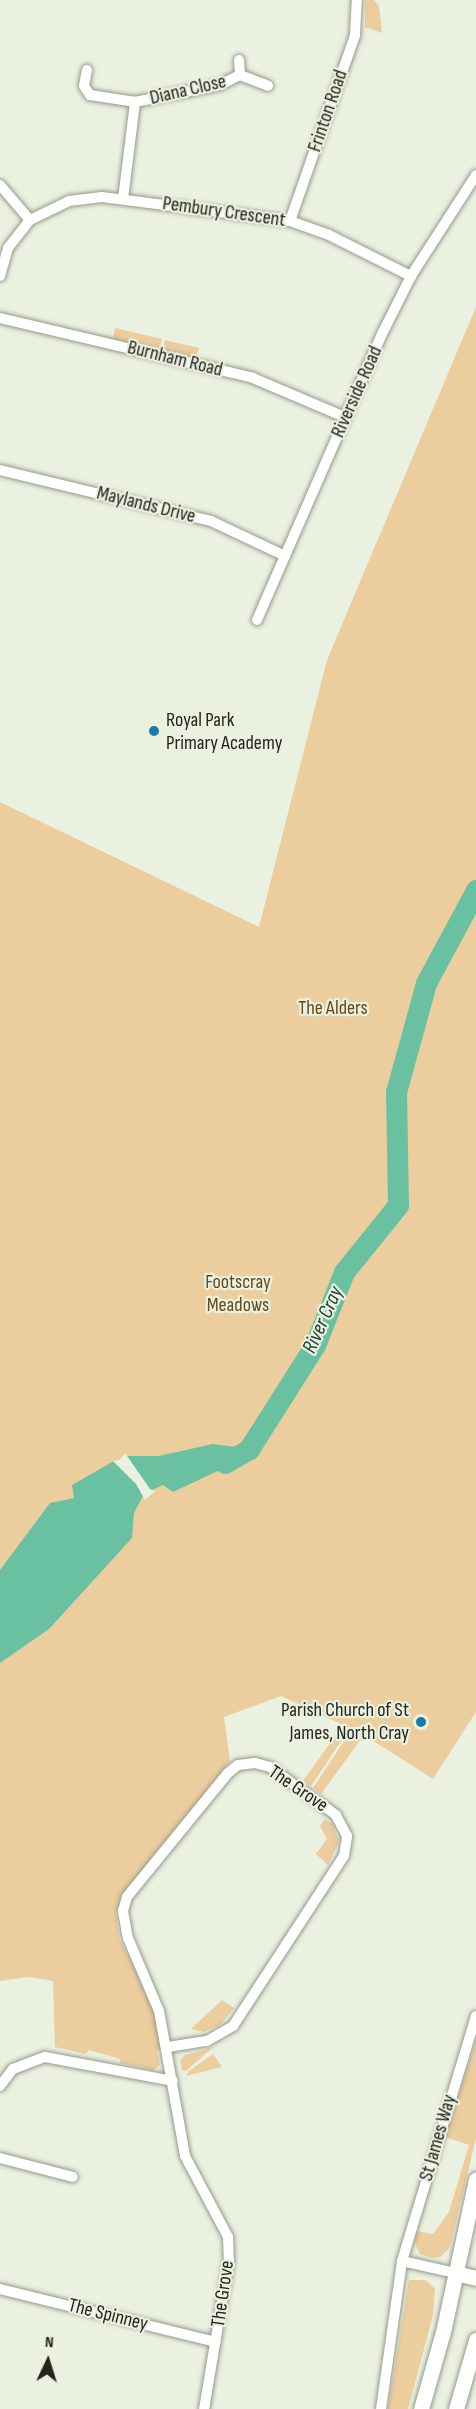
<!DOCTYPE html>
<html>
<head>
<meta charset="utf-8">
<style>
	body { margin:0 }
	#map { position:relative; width:476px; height:2409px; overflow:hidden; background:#ebf1e0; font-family:"Sofia Sans Condensed",sans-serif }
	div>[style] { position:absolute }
	.green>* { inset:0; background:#eccd9e }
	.water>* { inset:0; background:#6ac1a1 }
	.pier>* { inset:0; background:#ebf1e0 }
	.river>* { height:21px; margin:-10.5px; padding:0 10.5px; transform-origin:10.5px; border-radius:10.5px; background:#6ac1a1 }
	.roads { filter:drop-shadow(0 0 2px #959b8b) drop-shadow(0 0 2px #959b8b) }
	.minor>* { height:10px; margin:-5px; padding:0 5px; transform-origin:5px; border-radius:5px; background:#fff }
	.primary>* { height:15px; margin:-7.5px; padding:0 7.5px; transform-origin:7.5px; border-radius:7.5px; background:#fff }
	.dots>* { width:16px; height:16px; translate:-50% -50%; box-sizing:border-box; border:3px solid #ebf1e0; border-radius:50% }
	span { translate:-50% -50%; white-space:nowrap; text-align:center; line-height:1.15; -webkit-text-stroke:4.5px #ebf1e0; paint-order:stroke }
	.street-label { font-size:20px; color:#22241e }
	.poi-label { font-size:20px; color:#22241e }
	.left { translate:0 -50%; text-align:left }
	.right { translate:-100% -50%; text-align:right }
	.park-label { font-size:20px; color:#654815 }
	.water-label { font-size:21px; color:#1a4133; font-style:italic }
	.north { position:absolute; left:18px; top:2331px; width:60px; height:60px; -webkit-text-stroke:4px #ebf1e0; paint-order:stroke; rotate:4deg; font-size:16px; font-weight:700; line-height:24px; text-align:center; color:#22241e }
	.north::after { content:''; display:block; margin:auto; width:21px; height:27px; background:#22241e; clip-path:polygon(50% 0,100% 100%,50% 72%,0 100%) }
</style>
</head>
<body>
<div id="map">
	<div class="green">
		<div style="clip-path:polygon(365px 0,374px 0,379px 6px,382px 33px,365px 27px)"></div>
		<div style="clip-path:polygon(476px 307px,476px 1712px,433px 1779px,364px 1735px,321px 1794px,313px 1788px,352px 1729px,346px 1727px,348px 1731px,311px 1786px,303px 1781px,343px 1725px,281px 1696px,224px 1717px,230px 1761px,122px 1895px,116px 1912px,119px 1938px,151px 2001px,162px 2047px,157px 2051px,160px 2065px,154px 2070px,120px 2063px,120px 2059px,89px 2050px,86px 2054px,55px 2047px,53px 1981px,28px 1977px,0 1981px,0 802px,259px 927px,327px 660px)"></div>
		<div style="clip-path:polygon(115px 328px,162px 339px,160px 350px,113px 339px)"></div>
		<div style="clip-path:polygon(165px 340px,199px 348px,196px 358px,163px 351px)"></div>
		<div style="clip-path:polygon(325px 1819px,333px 1825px,339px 1842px,328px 1865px,316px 1854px,327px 1839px,320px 1826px)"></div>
		<div style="clip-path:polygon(222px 2000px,234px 2008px,221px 2024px,204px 2032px,191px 2029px)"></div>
		<div style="clip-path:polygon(476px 2041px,476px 2138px,450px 2247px,441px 2257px,431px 2258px,420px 2254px,415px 2244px,417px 2231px,433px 2234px,449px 2212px,469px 2145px,445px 2137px)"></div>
		<div style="clip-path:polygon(212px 2048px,186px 2071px,182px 2071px,180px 2060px,185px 2055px)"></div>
		<div style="clip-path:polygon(213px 2054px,222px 2067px,186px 2076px,189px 2071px)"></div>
		<div style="clip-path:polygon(409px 2280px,426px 2280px,435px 2289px,433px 2315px,408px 2409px,388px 2409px)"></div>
	</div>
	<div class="water">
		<div style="clip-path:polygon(213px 1444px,249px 1449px,239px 1461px,173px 1492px,163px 1485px,144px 1494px,134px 1513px,132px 1538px,49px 1629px,0 1663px,0 1570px,50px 1503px,74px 1498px,72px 1485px,114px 1461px,120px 1464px,125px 1456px,159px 1456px)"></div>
	</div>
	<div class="pier">
		<div style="clip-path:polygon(125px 1453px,150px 1489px,155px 1491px,145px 1500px,136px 1484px,113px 1461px,120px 1460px)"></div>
	</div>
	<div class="river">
		<div style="left:225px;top:1463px;width:28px;rotate:-30deg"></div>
		<div style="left:249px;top:1449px;width:123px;rotate:-57.6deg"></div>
		<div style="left:315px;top:1345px;width:79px;rotate:-68.3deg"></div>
		<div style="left:344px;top:1272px;width:86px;rotate:-51.1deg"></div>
		<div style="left:398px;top:1205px;width:113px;rotate:-91deg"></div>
		<div style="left:396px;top:1092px;width:113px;rotate:-74.6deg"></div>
		<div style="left:426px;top:983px;width:106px;rotate:-61.7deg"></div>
	</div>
	<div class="roads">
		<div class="minor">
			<div style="left:239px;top:60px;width:15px;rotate:86deg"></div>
			<div style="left:87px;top:70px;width:16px;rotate:101deg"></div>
			<div style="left:84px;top:86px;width:11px;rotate:56deg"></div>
			<div style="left:90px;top:95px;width:46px;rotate:8.8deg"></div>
			<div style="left:0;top:185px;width:46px;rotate:49.4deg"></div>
			<div style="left:123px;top:199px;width:98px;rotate:-82.9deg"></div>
			<div style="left:135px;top:102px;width:87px;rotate:-11.3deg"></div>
			<div style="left:220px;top:85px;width:22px;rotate:-27deg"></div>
			<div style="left:240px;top:75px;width:30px;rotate:21deg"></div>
			<div style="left:290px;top:221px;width:197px;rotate:-70.7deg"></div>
			<div style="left:355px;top:35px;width:35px;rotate:-87deg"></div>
			<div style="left:0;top:276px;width:29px;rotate:-74deg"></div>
			<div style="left:8px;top:248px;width:36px;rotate:-52deg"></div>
			<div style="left:30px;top:220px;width:43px;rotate:-26deg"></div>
			<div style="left:69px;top:201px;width:33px;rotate:-7deg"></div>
			<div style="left:102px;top:197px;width:190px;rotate:7.3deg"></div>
			<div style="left:290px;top:221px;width:41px;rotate:19.7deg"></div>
			<div style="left:329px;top:235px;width:92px;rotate:26.6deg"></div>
			<div style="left:0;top:318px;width:260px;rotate:13.3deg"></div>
			<div style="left:253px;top:378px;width:100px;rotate:23deg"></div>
			<div style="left:0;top:470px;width:217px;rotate:13.6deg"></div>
			<div style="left:211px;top:521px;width:82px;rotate:25.3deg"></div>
			<div style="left:257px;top:620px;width:314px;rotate:-66.4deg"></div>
			<div style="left:383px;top:332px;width:63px;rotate:-63.4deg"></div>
			<div style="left:411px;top:276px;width:120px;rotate:-57.2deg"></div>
			<div style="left:168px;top:2047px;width:39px;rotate:-9deg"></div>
			<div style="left:207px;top:2041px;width:30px;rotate:-30deg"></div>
			<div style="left:233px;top:2026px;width:203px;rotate:-56.9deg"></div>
			<div style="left:344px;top:1856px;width:20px;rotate:-81deg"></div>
			<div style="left:347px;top:1836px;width:24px;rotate:-118deg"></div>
			<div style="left:336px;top:1815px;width:82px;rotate:-144deg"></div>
			<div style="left:270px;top:1767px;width:16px;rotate:-165deg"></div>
			<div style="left:255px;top:1763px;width:17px;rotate:173deg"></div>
			<div style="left:238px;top:1765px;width:13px;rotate:141deg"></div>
			<div style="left:228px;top:1773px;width:160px;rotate:129.2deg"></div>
			<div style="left:127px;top:1897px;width:15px;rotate:106deg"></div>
			<div style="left:123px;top:1911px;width:27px;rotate:80deg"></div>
			<div style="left:128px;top:1938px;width:79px;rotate:67deg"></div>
			<div style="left:159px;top:2011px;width:147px;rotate:79.8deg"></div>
			<div style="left:185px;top:2156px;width:92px;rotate:62deg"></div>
			<div style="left:228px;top:2237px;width:23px;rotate:88deg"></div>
			<div style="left:229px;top:2260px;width:151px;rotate:99.5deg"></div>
			<div style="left:0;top:2086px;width:21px;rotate:-53deg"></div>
			<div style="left:13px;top:2069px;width:34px;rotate:-21deg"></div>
			<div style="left:45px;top:2057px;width:130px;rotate:10.6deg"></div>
			<div style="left:0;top:2158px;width:75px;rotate:14.6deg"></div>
			<div style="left:402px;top:2261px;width:54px;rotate:12.8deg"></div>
			<div style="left:0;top:2289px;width:222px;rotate:13.8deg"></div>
			<div style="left:381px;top:2409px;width:149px;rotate:-81.9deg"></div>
			<div style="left:402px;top:2261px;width:256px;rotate:-73.2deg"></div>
		</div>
		<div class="primary">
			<div style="left:455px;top:2273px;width:22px;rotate:13deg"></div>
			<div style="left:421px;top:2409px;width:80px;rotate:-74.1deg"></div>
			<div style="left:443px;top:2332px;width:156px;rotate:-77.8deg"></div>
			<div style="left:456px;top:2409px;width:72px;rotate:-73.8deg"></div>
		</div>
	</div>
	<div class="dots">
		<div style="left:154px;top:731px;background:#1a7ba7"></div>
		<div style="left:421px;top:1722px;background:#1a7ba7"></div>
	</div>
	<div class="street-label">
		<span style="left:188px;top:90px;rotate:-13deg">Diana Close</span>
		<span style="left:328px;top:111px;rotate:-71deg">Frinton Road</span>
		<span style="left:224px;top:212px;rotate:8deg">Pembury Crescent</span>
		<span style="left:175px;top:359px;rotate:14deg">Burnham Road</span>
		<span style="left:357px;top:392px;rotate:-66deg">Riverside Road</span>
		<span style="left:146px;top:505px;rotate:14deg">Maylands Drive</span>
		<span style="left:298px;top:1789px;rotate:34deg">The Grove</span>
		<span style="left:438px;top:2138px;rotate:-74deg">St James Way</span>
		<span style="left:223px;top:2294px;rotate:-82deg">The Grove</span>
		<span style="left:108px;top:2315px;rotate:14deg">The Spinney</span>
	</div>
	<div class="poi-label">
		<span class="left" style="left:166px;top:732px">Royal Park<br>Primary Academy</span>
		<span class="right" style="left:409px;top:1722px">Parish Church of St<br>James, North Cray</span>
	</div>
	<div class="park-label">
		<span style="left:333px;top:1008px">The Alders</span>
		<span style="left:238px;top:1294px">Footscray<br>Meadows</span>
	</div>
	<div class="water-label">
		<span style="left:323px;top:1320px;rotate:-66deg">River Cray</span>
	</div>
	<div class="north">N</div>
</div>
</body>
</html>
